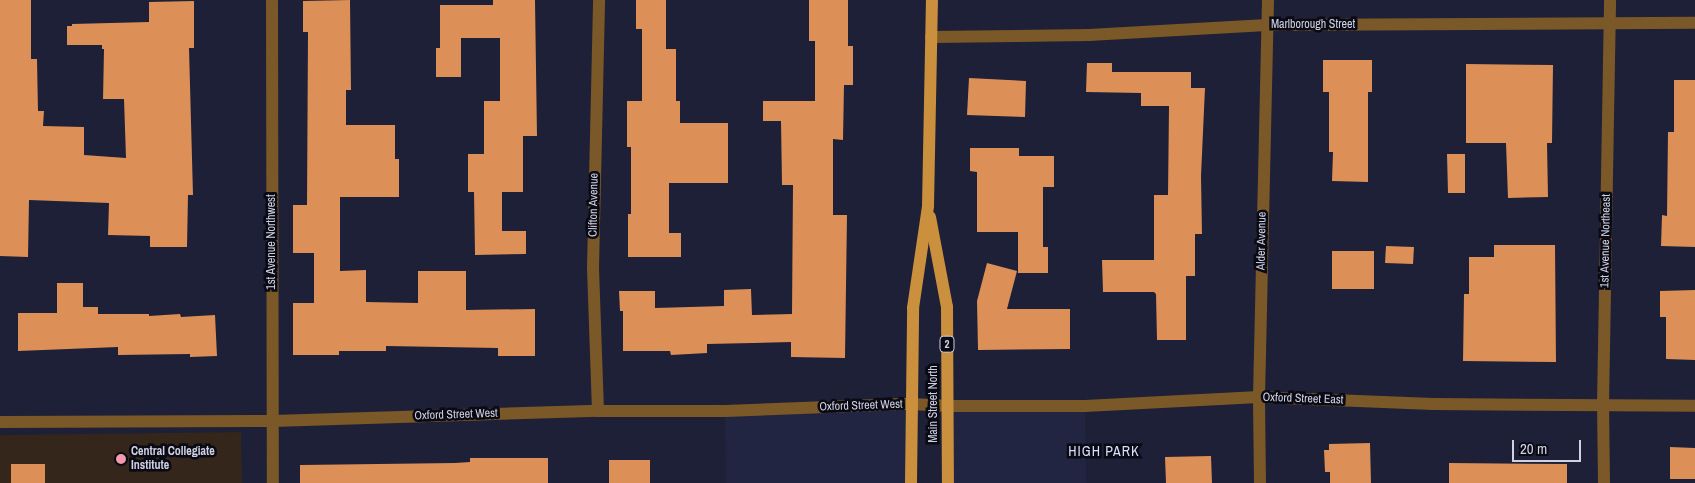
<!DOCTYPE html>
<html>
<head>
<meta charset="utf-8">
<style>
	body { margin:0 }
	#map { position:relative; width:1695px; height:483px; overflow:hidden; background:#1d2036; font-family:"Archivo Narrow",sans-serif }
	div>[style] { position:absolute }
	.built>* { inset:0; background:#222542 }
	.education>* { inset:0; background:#34261a }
	.building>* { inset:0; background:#dc8f57 }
	.minor>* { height:12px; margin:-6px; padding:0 6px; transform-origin:6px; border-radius:6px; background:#7b5827 }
	.primary>* { height:12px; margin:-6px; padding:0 6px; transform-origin:6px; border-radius:6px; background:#cb903d }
	.dots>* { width:14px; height:14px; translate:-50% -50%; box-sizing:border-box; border:2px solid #090a14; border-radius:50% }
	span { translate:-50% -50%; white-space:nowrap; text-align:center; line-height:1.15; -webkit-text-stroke:5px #090a14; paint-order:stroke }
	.shield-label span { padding:1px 4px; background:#090a14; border:1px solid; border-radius:4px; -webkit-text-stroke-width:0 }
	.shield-label { font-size:11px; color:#d0d2e2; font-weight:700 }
	.street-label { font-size:12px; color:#d0d2e2 }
	.poi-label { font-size:12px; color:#d0d2e2; font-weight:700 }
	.left { translate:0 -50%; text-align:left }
	.neighbourhood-label { font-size:14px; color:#d9defd; letter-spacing:1px }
	.scale { position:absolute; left:1512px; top:440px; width:69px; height:22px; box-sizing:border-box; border:2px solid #d0d2e2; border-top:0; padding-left:6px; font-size:15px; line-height:18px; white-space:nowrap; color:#d0d2e2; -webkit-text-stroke:4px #090a14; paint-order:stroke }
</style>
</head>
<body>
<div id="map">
	<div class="built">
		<div style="clip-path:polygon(911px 404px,911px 483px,726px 483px,725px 411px)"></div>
		<div style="clip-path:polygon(949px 406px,1085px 406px,1086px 483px,948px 483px)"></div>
	</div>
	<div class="education">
		<div style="clip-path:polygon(241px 432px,242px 483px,0 483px,0 435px)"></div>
	</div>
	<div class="building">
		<div style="clip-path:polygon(0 0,31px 0,31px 59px,37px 59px,38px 111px,44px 111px,43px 126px,84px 127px,84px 155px,126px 158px,124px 99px,103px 99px,104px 49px,102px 49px,102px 45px,67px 45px,67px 26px,72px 26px,72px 24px,149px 22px,149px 2px,194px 1px,194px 48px,189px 48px,193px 195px,188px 195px,187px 247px,150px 247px,150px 236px,108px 235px,109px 203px,29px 200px,28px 257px,0 256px)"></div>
		<div style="clip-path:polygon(350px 0,351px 90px,346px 90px,346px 125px,395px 125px,395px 159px,399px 159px,399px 197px,340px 197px,340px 271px,366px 270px,366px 302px,418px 303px,418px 271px,466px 271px,466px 310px,535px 309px,535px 356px,498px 356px,498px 348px,386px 346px,386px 351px,339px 351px,339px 355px,293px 355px,293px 303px,314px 303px,314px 253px,293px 253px,293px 205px,307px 205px,308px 32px,303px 32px,303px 1px)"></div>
		<div style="clip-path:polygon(493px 0,535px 0,537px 136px,523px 136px,523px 192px,502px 192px,502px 231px,526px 231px,526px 254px,475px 255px,474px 192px,468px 192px,468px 154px,484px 154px,484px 101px,500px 101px,500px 38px,461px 38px,461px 77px,436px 77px,436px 48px,440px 48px,440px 5px,493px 5px)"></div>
		<div style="clip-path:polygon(636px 0,666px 0,666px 49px,676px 49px,676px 101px,680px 101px,680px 123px,728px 123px,728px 183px,669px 183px,669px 233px,681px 233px,681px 257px,628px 257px,628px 214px,631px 214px,631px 147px,627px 147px,627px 101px,642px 101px,642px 29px,636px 29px)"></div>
		<div style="clip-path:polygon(809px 0,848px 0,848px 46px,853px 46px,853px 85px,844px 85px,843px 140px,833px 139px,833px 215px,847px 215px,845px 358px,791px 357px,791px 342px,707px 344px,707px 353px,671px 355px,670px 351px,623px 351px,623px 311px,620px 311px,619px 291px,655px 291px,655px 308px,724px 306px,724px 290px,751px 289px,752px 315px,792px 314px,793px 185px,782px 185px,781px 121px,763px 121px,763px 101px,815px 101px,815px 41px,809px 41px)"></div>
		<div style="clip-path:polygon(1323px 60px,1372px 60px,1372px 92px,1368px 92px,1368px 182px,1332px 181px,1333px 152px,1329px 152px,1329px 92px,1323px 92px)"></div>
		<div style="clip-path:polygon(1087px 63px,1112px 63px,1112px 72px,1191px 72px,1191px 88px,1205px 88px,1201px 176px,1202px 234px,1195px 234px,1195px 276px,1186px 276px,1186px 340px,1157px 340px,1156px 294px,1154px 292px,1103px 292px,1102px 260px,1154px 260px,1154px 195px,1168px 195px,1169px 106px,1141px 106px,1141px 93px,1086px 92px)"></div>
		<div style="clip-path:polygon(1466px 64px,1553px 65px,1552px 143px,1547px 143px,1548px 197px,1508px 198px,1506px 143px,1466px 143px)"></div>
		<div style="clip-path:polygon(969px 78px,1026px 81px,1025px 117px,967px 115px)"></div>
		<div style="clip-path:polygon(1674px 80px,1695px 80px,1695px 247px,1661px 246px,1662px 215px,1667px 216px,1668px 132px,1674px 132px)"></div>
		<div style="clip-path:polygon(970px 148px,1019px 148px,1019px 156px,1054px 156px,1054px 187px,1043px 187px,1043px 247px,1048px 247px,1048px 273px,1018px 273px,1018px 232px,977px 232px,977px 172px,970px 171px)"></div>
		<div style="clip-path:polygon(1447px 154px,1465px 154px,1465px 193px,1448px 193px)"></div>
		<div style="clip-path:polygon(1494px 245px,1555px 245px,1556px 362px,1463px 361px,1464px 294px,1469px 294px,1469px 257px,1494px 257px)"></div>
		<div style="clip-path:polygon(1386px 246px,1414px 247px,1413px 264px,1385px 263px)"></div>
		<div style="clip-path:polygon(1332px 251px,1374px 251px,1374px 289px,1332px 289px)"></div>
		<div style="clip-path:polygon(987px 263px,1017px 271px,1007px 309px,1070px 309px,1070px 349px,978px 350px,977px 301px)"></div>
		<div style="clip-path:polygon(57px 283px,83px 283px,83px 307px,98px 307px,98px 314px,149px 314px,149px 316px,180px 314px,181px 317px,215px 315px,217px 356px,190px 357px,190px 354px,118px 355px,118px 347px,18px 351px,18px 313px,57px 313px)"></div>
		<div style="clip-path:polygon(1695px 290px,1695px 360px,1666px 359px,1666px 317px,1660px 317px,1660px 291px)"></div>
		<div style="clip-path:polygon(1370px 443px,1371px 483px,1330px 483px,1330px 472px,1325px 472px,1324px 450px,1329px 450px,1329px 444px)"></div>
		<div style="clip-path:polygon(1670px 447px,1695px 448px,1695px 479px,1670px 479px)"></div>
		<div style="clip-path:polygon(1211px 456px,1212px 483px,1166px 483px,1165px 457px)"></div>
		<div style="clip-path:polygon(470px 458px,548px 458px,548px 483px,300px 483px,300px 465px,455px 463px,470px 462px)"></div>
		<div style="clip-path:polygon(609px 460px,650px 460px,650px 483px,609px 483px)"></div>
		<div style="clip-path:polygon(1449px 463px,1567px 464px,1567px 483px,1449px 483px)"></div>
		<div style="clip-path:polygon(11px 464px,45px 464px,45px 483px,11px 483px)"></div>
	</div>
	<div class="minor">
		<div style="left:272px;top:0;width:483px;rotate:89.9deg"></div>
		<div style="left:931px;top:37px;width:158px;rotate:-0.7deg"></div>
		<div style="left:1089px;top:35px;width:178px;rotate:-3.2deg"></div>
		<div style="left:1267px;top:25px;width:428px;rotate:-0.3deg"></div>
		<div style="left:598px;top:411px;width:143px;rotate:-92deg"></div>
		<div style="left:593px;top:268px;width:268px;rotate:-88.7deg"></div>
		<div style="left:0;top:422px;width:273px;rotate:-0.2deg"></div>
		<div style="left:273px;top:421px;width:325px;rotate:-1.8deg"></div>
		<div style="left:598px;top:411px;width:127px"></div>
		<div style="left:725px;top:411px;width:186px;rotate:-2.2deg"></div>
		<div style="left:911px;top:404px;width:38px;rotate:3deg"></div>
		<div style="left:949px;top:406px;width:136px"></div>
		<div style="left:1085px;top:406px;width:174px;rotate:-3deg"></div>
		<div style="left:1259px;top:397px;width:174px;rotate:2.3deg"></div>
		<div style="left:1433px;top:404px;width:262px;rotate:0.4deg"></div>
		<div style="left:1260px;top:483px;width:86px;rotate:-90.7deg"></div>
		<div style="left:1259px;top:397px;width:397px;rotate:-88.7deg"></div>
		<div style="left:1604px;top:483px;width:78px;rotate:-90.7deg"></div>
		<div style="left:1603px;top:405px;width:405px;rotate:-89deg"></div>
	</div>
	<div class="primary">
		<div style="left:930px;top:217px;width:92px;rotate:79.3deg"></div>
		<div style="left:947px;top:307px;width:176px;rotate:89.7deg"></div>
		<div style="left:911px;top:483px;width:175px;rotate:-89.3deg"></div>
		<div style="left:913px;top:308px;width:103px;rotate:-81.6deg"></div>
		<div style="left:928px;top:206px;width:206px;rotate:-88.9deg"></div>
	</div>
	<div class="dots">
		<div style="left:121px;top:459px;background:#f39aab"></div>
	</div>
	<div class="shield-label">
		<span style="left:947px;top:344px">2</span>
	</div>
	<div class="street-label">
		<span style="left:1313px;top:25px">Marlborough Street</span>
		<span style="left:594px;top:205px;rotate:-89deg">Clifton Avenue</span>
		<span style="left:1262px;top:241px;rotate:-89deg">Alder Avenue</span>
		<span style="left:1606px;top:241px;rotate:-89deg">1st Avenue Northeast</span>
		<span style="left:272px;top:242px;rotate:-90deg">1st Avenue Northwest</span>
		<span style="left:1303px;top:399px;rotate:2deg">Oxford Street East</span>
		<span style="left:934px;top:404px;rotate:-90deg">Main Street North</span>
		<span style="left:861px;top:406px;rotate:-2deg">Oxford Street West</span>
		<span style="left:456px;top:415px;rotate:-2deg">Oxford Street West</span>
	</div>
	<div class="poi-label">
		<span class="left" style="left:131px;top:459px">Central Collegiate<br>Institute</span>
	</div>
	<div class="neighbourhood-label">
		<span style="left:1104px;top:451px">HIGH PARK</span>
	</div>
	<div class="scale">20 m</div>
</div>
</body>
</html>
